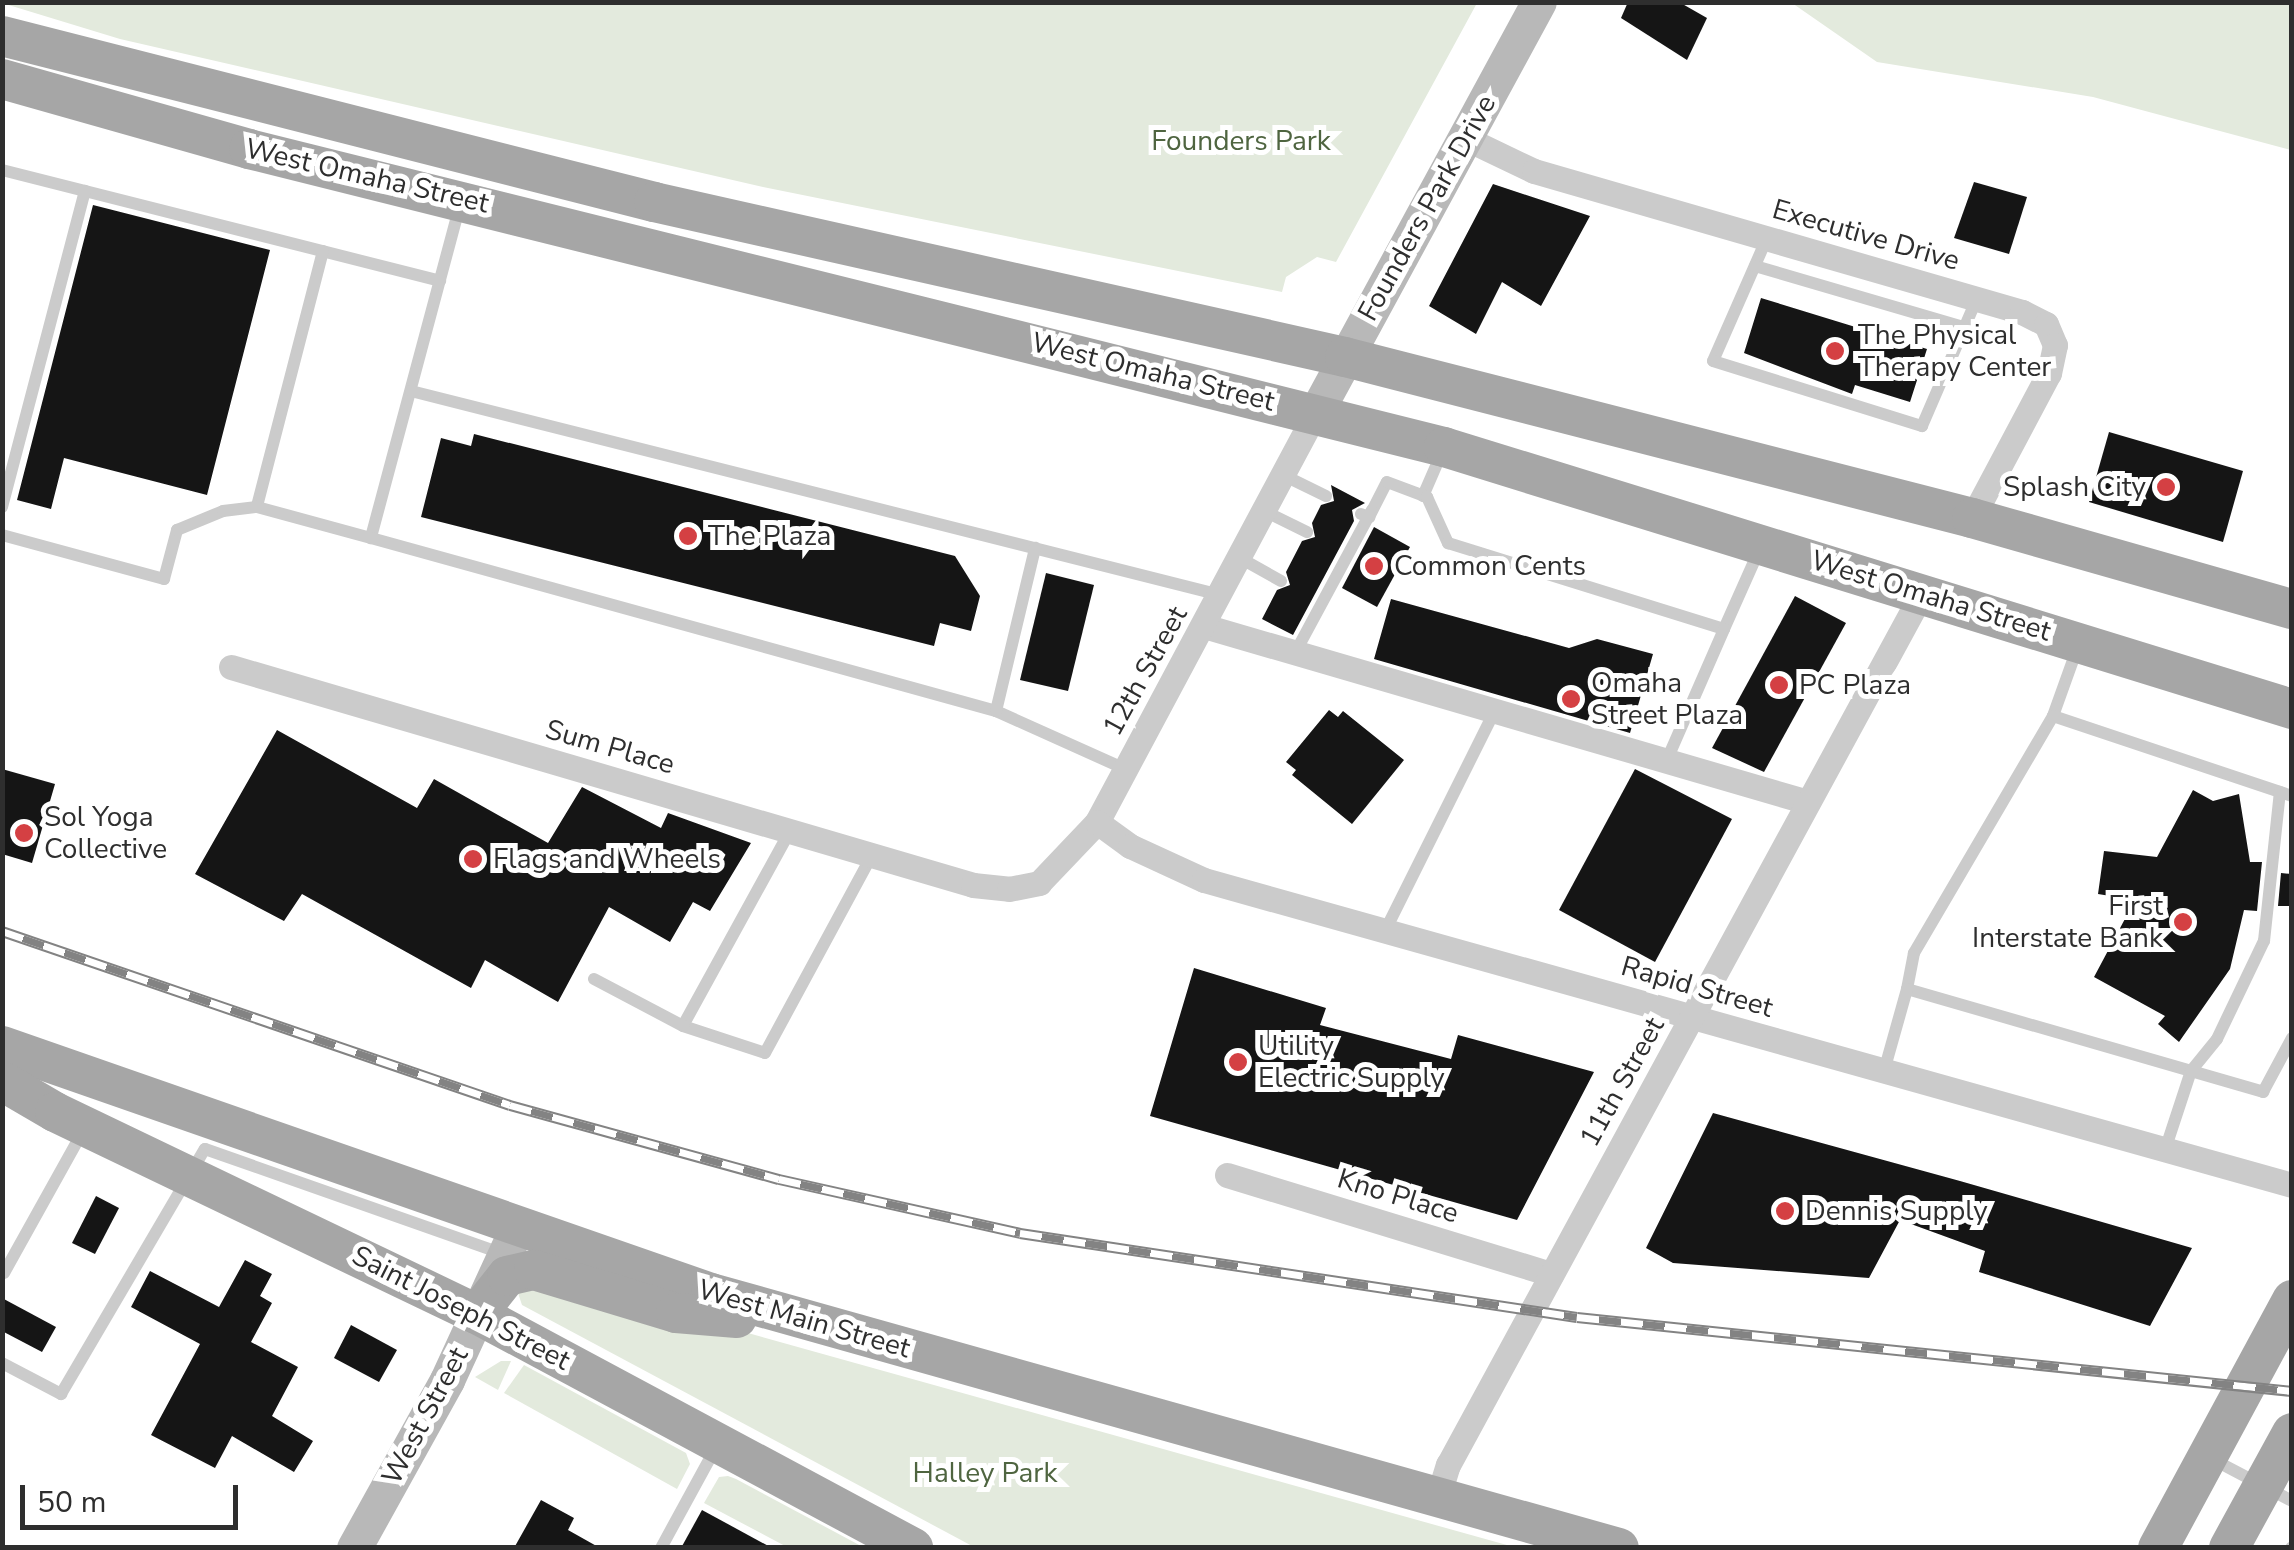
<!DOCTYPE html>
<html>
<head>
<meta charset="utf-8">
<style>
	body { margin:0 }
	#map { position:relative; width:2294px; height:1550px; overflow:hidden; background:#fff; font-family:"Nunito Sans",sans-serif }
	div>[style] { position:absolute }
	.green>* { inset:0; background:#e3eadd }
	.building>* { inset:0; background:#151515 }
	.lane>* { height:12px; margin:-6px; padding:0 6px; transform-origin:6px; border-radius:6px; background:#cbcbcb }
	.street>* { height:25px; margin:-12.5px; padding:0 12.5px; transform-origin:12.5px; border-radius:12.5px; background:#cbcbcb }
	.secondary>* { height:35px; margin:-17.5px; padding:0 17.5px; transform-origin:17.5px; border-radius:17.5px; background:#b8b8b8 }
	.primary>* { height:40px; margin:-20px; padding:0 20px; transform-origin:20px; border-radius:20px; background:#a6a6a6 }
	.rail>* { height:11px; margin-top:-5.5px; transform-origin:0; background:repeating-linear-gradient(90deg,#fff 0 22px,#838383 0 44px); box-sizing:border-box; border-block:2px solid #838383 }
	.dots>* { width:28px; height:28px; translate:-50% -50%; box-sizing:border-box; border:5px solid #fff; border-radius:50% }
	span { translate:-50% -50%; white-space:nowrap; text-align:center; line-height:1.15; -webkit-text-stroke:10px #fff; paint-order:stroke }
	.park-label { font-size:28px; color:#4f6540 }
	.street-label { font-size:28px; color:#2e2e2e }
	.poi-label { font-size:28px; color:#2e2e2e }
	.left { translate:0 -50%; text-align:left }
	.right { translate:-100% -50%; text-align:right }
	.frame { position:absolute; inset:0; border:5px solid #2e2e2e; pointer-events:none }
	.scale { position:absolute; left:20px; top:1485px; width:218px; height:45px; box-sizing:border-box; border:5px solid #2e2e2e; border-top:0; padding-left:12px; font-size:30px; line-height:35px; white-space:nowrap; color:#2e2e2e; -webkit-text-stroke:8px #fff; paint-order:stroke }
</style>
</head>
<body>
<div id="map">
	<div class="green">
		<div style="clip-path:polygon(2px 3px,3px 2px,1477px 3px,1336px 262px,1317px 257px,1286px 277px,1282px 292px,763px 187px,120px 39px)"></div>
		<div style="clip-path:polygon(1792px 3px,2291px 3px,2291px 150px,2093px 97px,1877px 62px)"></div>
		<div style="clip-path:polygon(516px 1287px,748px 1333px,1514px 1547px,974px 1547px,522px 1305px)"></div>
		<div style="clip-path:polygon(501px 1361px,511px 1361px,498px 1390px,475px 1377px)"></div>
		<div style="clip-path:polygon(524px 1365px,686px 1453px,690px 1464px,677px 1489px,504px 1393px)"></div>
		<div style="clip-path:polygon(728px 1476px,736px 1479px,863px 1547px,787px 1547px,704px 1503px,719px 1477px)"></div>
	</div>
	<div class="building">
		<div style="clip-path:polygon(1628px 2px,1679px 2px,1707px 18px,1687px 60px,1621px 18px)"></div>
		<div style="clip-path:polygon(1974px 182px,2027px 197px,2009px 254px,1954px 238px)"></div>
		<div style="clip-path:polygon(1493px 184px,1590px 216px,1541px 306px,1502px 282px,1476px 334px,1429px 306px)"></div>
		<div style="clip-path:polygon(93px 205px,270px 250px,207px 495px,64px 458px,51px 509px,17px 500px)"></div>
		<div style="clip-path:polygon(1761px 298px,1927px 349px,1910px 402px,1855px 385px,1852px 394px,1744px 353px)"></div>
		<div style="clip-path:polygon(2109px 432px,2243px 471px,2223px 542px,2089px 502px)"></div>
		<div style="clip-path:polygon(474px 434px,955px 556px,980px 596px,971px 631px,940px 623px,934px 646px,421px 517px,441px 438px,471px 446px)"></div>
		<div style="clip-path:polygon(1331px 485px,1365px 503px,1352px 510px,1354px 521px,1293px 635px,1262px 619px,1277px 590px,1290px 585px,1286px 572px,1302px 541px,1315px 537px,1312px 523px,1321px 505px,1334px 501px)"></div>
		<div style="clip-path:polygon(1374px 527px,1410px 547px,1377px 607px,1342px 588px)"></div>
		<div style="clip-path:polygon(1046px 573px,1094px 585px,1068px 691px,1020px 680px)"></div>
		<div style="clip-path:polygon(1795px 596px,1846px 623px,1764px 772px,1712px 748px)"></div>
		<div style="clip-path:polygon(1391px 599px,1569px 648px,1597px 639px,1653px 654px,1630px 733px,1374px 659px)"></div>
		<div style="clip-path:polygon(1329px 710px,1338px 717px,1343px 711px,1404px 760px,1352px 824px,1292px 775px,1296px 770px,1286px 762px)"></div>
		<div style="clip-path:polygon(277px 730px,417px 808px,434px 779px,548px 843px,582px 787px,661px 828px,668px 813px,751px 843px,710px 911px,693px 902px,670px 942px,609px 907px,558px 1002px,485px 960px,471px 988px,302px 894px,284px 921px,195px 874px)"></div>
		<div style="clip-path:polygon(2px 769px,55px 784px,32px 863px,2px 854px)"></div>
		<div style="clip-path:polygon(1635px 769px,1732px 819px,1655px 962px,1559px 910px)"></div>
		<div style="clip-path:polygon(2193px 790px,2213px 801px,2239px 794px,2250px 862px,2262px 862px,2257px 911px,2244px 910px,2230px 969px,2179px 1042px,2158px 1024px,2165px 1016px,2094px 977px,2135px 900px,2098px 894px,2104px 851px,2157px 857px)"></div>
		<div style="clip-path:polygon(2281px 873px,2292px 874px,2292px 906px,2278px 906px)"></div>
		<div style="clip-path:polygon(1194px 968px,1326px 1008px,1320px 1025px,1451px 1059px,1458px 1035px,1594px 1072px,1517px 1220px,1150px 1116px)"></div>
		<div style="clip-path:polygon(1713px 1113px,1960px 1181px,2192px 1248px,2150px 1326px,1979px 1272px,1985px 1251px,1900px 1220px,1869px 1278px,1673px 1263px,1646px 1248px)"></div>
		<div style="clip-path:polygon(96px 1196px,119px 1208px,95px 1254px,72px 1243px)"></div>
		<div style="clip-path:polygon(245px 1260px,272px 1274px,260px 1296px,272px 1303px,251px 1342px,298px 1367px,272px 1416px,313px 1441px,294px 1472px,232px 1436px,215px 1468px,151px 1435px,200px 1344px,131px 1307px,150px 1271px,219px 1307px)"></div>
		<div style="clip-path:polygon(2px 1298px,56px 1327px,42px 1352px,2px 1331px)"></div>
		<div style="clip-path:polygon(351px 1325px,397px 1350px,379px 1382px,334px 1358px)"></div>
		<div style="clip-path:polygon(541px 1500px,574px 1518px,568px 1530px,600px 1548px,514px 1548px)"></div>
		<div style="clip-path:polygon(702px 1510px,772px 1548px,681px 1548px)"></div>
	</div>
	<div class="lane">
		<div style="left:2px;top:170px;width:452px;rotate:14.2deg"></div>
		<div style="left:460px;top:205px;width:345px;rotate:105deg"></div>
		<div style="left:371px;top:538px;width:649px;rotate:15.47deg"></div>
		<div style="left:996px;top:711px;width:141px;rotate:24.2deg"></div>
		<div style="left:1767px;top:238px;width:134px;rotate:113.7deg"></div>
		<div style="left:1713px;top:361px;width:219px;rotate:17.3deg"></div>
		<div style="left:1922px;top:426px;width:139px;rotate:-66.7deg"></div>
		<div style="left:323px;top:251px;width:264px;rotate:104.5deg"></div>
		<div style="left:257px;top:507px;width:118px;rotate:15.2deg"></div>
		<div style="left:1755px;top:266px;width:218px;rotate:16.3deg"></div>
		<div style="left:411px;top:391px;width:834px;rotate:14.15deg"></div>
		<div style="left:1283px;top:475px;width:48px;rotate:26deg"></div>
		<div style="left:1423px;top:496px;width:50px;rotate:-66.5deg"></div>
		<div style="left:2px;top:507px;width:327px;rotate:-75.3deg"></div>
		<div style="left:1264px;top:511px;width:48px;rotate:26deg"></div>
		<div style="left:1361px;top:514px;width:9px;rotate:21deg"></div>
		<div style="left:1369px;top:517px;width:39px;rotate:-63deg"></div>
		<div style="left:1387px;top:482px;width:43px;rotate:20.6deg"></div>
		<div style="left:1427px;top:497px;width:51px;rotate:65.5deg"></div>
		<div style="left:1448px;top:543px;width:289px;rotate:17.3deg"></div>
		<div style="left:1724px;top:629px;width:89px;rotate:-66deg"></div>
		<div style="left:2px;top:535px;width:168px;rotate:15.2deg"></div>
		<div style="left:164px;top:579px;width:51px;rotate:-75.1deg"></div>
		<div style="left:177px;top:530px;width:50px;rotate:-22.4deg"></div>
		<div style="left:223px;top:511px;width:34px;rotate:-7deg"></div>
		<div style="left:1240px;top:558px;width:47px;rotate:29.3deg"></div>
		<div style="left:2077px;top:649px;width:71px;rotate:109.7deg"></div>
		<div style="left:2053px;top:716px;width:275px;rotate:120.4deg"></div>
		<div style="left:1914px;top:953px;width:37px;rotate:101deg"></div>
		<div style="left:1907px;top:989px;width:371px;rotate:16.1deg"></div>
		<div style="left:2263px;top:1092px;width:61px;rotate:-61.8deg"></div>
		<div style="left:1295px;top:653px;width:162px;rotate:-61.7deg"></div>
		<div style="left:996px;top:711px;width:168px;rotate:-76.5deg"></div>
		<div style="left:2053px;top:716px;width:252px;rotate:18.5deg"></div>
		<div style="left:1666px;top:762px;width:145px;rotate:-66.4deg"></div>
		<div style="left:790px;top:831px;width:222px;rotate:118.8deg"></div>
		<div style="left:683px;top:1026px;width:86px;rotate:18.2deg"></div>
		<div style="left:765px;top:1053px;width:225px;rotate:-61.6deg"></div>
		<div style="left:1385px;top:931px;width:245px;rotate:-63.5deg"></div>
		<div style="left:594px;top:979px;width:101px;rotate:27.8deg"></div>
		<div style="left:1884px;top:1071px;width:85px;rotate:-74.3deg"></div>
		<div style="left:2165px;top:1150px;width:83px;rotate:-71.8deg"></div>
		<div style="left:2191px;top:1071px;width:41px;rotate:-50.9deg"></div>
		<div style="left:2217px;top:1039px;width:109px;rotate:-64.4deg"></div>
		<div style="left:2264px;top:941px;width:150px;rotate:-83.9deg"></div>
		<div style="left:4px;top:1273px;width:162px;rotate:-60.9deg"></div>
		<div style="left:2px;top:1363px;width:67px;rotate:27.7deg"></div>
		<div style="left:61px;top:1394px;width:284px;rotate:-59.6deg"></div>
		<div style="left:205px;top:1149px;width:316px;rotate:19.4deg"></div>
		<div style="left:2214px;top:1460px;width:88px;rotate:27.7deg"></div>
		<div style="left:661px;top:1548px;width:113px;rotate:-61.4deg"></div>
		<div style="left:2291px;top:1548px;width:1px;rotate:-45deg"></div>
	</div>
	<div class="street">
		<div style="left:1465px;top:138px;width:76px;rotate:25.6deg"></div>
		<div style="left:1534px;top:171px;width:508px;rotate:16.12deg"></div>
		<div style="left:2022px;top:312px;width:27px;rotate:27deg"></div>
		<div style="left:2046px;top:324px;width:23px;rotate:67deg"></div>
		<div style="left:2055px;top:345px;width:29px;rotate:102deg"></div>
		<div style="left:2049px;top:373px;width:164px;rotate:118deg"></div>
		<div style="left:1204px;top:626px;width:629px;rotate:16.25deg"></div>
		<div style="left:231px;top:667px;width:773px;rotate:16.37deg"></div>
		<div style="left:973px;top:885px;width:36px;rotate:6deg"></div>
		<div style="left:1009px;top:889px;width:31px;rotate:-11deg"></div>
		<div style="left:1039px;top:883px;width:84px;rotate:-46.4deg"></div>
		<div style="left:1097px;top:822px;width:463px;rotate:-61.9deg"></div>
		<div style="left:1097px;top:822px;width:41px;rotate:36deg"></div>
		<div style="left:1130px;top:846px;width:81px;rotate:24.7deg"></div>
		<div style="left:1204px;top:880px;width:1130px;rotate:15.66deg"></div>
		<div style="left:1227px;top:1175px;width:339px;rotate:17deg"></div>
		<div style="left:1438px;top:1497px;width:34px;rotate:-73deg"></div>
		<div style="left:1448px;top:1465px;width:993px;rotate:-61.47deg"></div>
	</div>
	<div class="secondary">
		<div style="left:1315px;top:414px;width:469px;rotate:-61.5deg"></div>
		<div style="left:354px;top:1548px;width:192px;rotate:-61deg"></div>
		<div style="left:447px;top:1380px;width:167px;rotate:-65.3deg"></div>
	</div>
	<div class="primary">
		<div style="left:2px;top:36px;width:673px;rotate:14.28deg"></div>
		<div style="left:654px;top:202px;width:708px;rotate:12.64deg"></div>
		<div style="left:1345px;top:357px;width:647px;rotate:14.4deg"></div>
		<div style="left:1972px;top:518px;width:333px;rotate:15.9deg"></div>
		<div style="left:2px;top:79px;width:257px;rotate:15.8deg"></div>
		<div style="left:249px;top:149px;width:1232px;rotate:14deg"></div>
		<div style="left:1444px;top:447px;width:888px;rotate:17.17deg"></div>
		<div style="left:2px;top:1046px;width:751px;rotate:19.21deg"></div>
		<div style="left:711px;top:1293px;width:943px;rotate:15.69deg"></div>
		<div style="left:2px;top:1081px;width:61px;rotate:30.3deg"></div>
		<div style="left:55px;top:1112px;width:468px;rotate:25.6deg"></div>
		<div style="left:477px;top:1314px;width:495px;rotate:28.2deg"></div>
		<div style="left:477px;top:1314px;width:48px;rotate:-51.7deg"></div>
		<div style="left:507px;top:1276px;width:28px;rotate:-13deg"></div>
		<div style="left:534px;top:1270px;width:148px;rotate:16.8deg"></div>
		<div style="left:676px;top:1313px;width:61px;rotate:4.7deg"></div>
		<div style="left:2158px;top:1548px;width:282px;rotate:-61.6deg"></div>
		<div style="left:2229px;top:1548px;width:131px;rotate:-61.3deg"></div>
	</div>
	<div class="rail">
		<div style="left:2px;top:931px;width:537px;rotate:18.91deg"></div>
		<div style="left:510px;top:1105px;width:279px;rotate:15.4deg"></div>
		<div style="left:779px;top:1179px;width:247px;rotate:12.6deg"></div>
		<div style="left:1020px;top:1233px;width:563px;rotate:8.58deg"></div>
		<div style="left:1577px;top:1317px;width:719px;rotate:5.91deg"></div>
	</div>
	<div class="dots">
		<div style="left:1835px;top:351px;background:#d44043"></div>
		<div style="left:2166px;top:487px;background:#d44043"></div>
		<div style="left:688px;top:536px;background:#d44043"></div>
		<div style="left:1374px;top:566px;background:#d44043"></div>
		<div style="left:1779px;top:685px;background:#d44043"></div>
		<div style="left:1571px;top:699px;background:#d44043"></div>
		<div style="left:24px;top:833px;background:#d44043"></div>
		<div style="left:473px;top:859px;background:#d44043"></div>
		<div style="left:2183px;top:922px;background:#d44043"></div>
		<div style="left:1238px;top:1062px;background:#d44043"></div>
		<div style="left:1785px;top:1211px;background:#d44043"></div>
	</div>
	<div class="park-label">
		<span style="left:1241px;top:141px">Founders Park</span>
		<span style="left:985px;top:1473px">Halley Park</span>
	</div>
	<div class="street-label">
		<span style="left:367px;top:176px;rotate:13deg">West Omaha Street</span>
		<span style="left:1427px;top:208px;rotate:-61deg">Founders Park Drive</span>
		<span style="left:1866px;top:235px;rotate:16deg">Executive Drive</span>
		<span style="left:1153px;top:372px;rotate:14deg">West Omaha Street</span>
		<span style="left:1931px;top:596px;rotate:17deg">West Omaha Street</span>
		<span style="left:1145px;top:671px;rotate:-61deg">12th Street</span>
		<span style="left:610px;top:747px;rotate:16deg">Sum Place</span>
		<span style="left:1697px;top:987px;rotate:16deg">Rapid Street</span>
		<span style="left:1622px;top:1082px;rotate:-61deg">11th Street</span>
		<span style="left:1398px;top:1196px;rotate:17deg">Kno Place</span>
		<span style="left:461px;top:1308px;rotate:27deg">Saint Joseph Street</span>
		<span style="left:804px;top:1319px;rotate:16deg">West Main Street</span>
		<span style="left:425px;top:1416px;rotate:-62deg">West Street</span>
	</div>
	<div class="poi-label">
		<span class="left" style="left:1858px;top:351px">The Physical<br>Therapy Center</span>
		<span class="right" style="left:2146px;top:487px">Splash City</span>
		<span class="left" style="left:708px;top:536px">The Plaza</span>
		<span class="left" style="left:1394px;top:566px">Common Cents</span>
		<span class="left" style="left:1591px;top:699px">Omaha<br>Street Plaza</span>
		<span class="left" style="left:1799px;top:685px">PC Plaza</span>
		<span class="left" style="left:44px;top:833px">Sol Yoga<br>Collective</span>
		<span class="left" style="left:493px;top:859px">Flags and Wheels</span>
		<span class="right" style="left:2163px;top:922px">First<br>Interstate Bank</span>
		<span class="left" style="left:1258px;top:1062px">Utility<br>Electric Supply</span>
		<span class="left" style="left:1805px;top:1211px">Dennis Supply</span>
	</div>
	<div class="frame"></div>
	<div class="scale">50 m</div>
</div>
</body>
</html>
